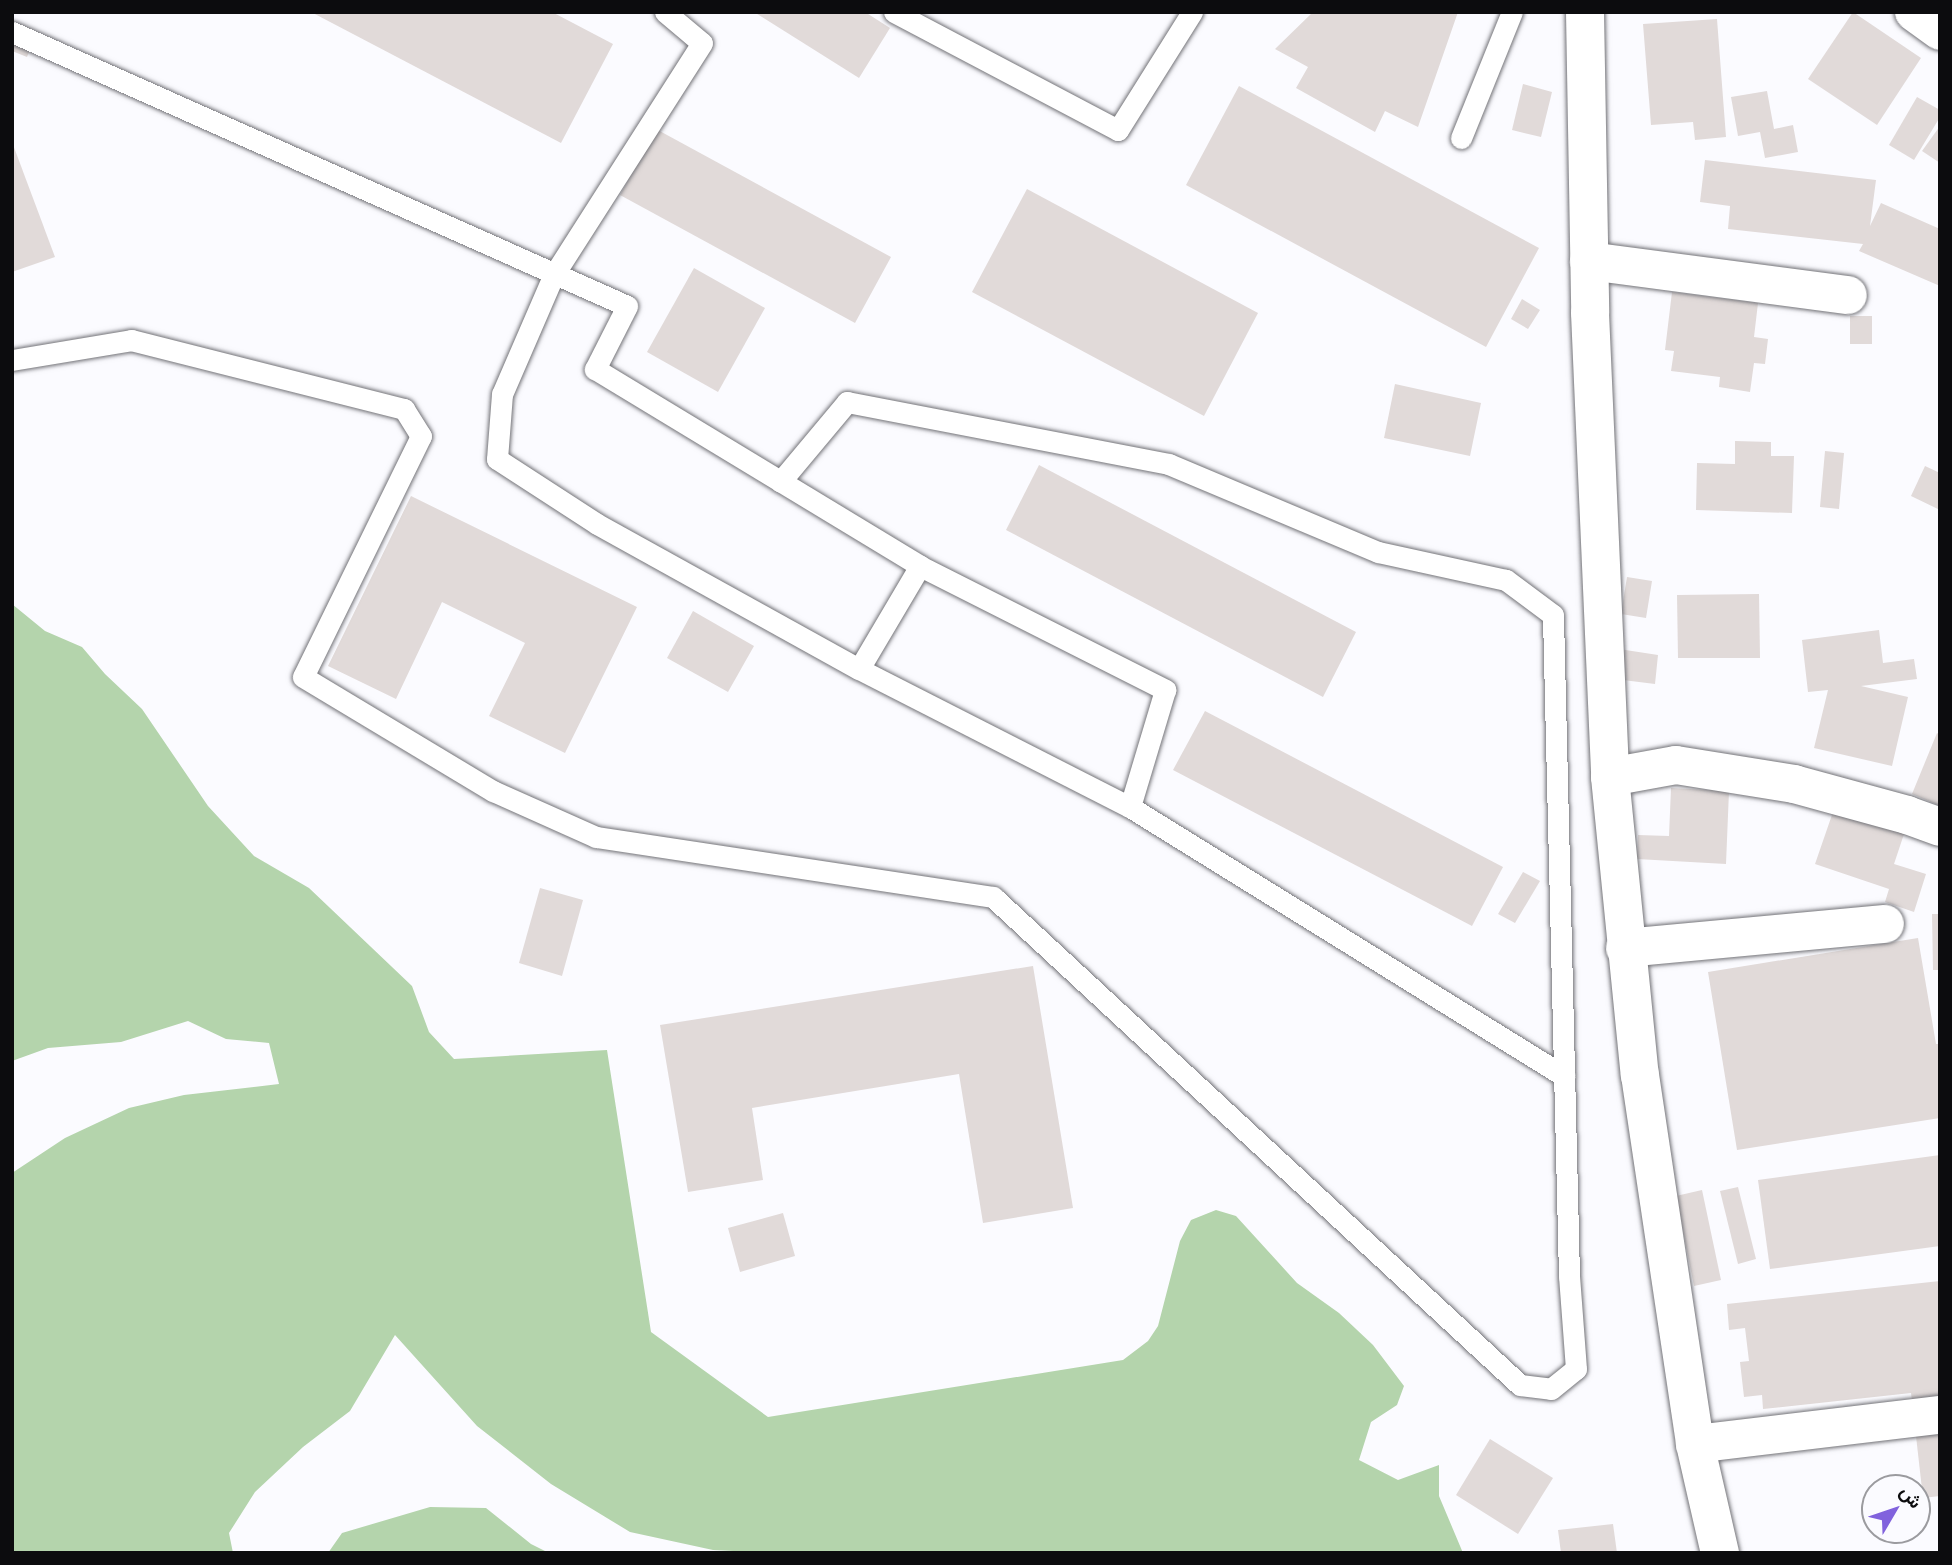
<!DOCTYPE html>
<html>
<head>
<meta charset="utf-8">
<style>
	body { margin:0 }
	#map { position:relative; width:1952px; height:1565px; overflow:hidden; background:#fbfbff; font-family:Figtree,Vazirmatn,sans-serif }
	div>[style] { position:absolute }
	.green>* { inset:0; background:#b4d4ac }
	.building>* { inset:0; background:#e1dad9 }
	.roads { filter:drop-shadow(0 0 2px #737378) drop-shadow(0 0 2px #737378) }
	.service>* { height:21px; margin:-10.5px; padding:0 10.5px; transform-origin:10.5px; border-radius:10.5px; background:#fff }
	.minor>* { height:38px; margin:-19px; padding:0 19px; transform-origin:19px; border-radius:19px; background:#fff }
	span { translate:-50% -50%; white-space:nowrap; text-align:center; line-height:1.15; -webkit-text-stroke:5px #fbfbff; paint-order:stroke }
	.frame { position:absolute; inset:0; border:14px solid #0c0c0e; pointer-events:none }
	.north { position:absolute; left:1861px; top:1474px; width:70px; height:70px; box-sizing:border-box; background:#fbfbff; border:2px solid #9b9b9f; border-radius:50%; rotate:51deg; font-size:19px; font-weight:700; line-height:28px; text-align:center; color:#0c0c0e }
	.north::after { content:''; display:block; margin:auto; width:24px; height:32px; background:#8162dd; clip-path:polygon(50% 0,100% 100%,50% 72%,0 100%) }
</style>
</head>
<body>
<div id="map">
	<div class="green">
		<div style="clip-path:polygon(12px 604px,45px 631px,82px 647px,105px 674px,142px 709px,208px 806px,254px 856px,309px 888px,412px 986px,429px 1032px,454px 1059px,607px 1050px,651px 1332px,768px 1417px,1123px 1360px,1148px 1341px,1158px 1326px,1180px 1241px,1191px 1220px,1216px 1210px,1236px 1216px,1297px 1283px,1339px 1313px,1373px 1345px,1404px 1386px,1397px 1405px,1371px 1422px,1359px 1460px,1398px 1480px,1439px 1465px,1439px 1496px,1463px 1553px,775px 1553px,713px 1550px,630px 1532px,551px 1484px,477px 1426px,395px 1335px,350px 1411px,303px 1447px,255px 1492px,229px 1533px,233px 1553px,12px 1553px,12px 1173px,65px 1138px,129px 1108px,184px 1095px,279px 1084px,269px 1043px,226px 1039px,188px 1021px,121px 1042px,48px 1048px,12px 1061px)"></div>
		<div style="clip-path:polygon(430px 1507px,486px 1508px,531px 1544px,549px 1553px,328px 1553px,342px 1533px)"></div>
	</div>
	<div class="building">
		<div style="clip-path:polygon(311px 12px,552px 12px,613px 44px,561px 143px)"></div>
		<div style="clip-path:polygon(754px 12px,865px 12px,890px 28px,859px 78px)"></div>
		<div style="clip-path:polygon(1313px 12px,1458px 12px,1418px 127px,1385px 111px,1375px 132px,1296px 88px,1308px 67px,1275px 49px)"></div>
		<div style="clip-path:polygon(1853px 12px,1921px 58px,1877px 125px,1808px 79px)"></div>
		<div style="clip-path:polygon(1717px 19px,1726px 137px,1695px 140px,1693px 122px,1651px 125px,1643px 24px)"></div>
		<div style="clip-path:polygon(17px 23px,37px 32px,27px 57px,12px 51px,12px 35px)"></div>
		<div style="clip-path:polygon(1523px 84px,1552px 92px,1541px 137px,1512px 130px)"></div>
		<div style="clip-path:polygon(1239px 86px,1539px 248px,1486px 347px,1186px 185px)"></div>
		<div style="clip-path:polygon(1767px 91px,1774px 129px,1793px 125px,1798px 152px,1765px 158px,1760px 132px,1738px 136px,1731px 97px)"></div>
		<div style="clip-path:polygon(1917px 97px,1940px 110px,1940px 117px,1914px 160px,1889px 145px)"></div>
		<div style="clip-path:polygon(1940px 126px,1940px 163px,1922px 151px)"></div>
		<div style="clip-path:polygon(656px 129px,891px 257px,855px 323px,620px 195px)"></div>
		<div style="clip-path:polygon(12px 142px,55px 257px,12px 272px)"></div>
		<div style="clip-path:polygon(1705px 160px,1876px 180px,1870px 226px,1881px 203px,1940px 229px,1940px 286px,1859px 251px,1863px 244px,1728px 229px,1730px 206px,1700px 202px)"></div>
		<div style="clip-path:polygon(1027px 189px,1258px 313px,1204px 416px,972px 292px)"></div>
		<div style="clip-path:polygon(694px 268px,765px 308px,718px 392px,647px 352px)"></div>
		<div style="clip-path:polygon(1672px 292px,1758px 303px,1754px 337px,1768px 339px,1765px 364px,1754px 363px,1750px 392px,1719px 387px,1720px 377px,1671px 371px,1674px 351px,1665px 350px)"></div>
		<div style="clip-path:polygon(1522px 299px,1540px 310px,1528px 329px,1511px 319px)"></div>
		<div style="clip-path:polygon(1850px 316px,1872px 316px,1872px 344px,1850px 344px)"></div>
		<div style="clip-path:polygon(1395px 384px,1481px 403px,1470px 456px,1384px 438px)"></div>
		<div style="clip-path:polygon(1735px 441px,1771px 442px,1771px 456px,1794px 456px,1792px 513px,1696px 510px,1697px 463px,1735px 464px)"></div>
		<div style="clip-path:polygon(1825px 451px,1844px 453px,1839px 509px,1820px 507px)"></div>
		<div style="clip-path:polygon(1039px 465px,1356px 632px,1323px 697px,1006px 530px)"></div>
		<div style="clip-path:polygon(1925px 466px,1940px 473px,1940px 510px,1911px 496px)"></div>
		<div style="clip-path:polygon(411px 496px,637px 607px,565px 753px,489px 716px,525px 643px,442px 602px,396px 699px,328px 666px)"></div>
		<div style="clip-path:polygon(1627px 577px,1652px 581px,1646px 618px,1621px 614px)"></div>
		<div style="clip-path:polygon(1759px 594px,1760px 658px,1678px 658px,1677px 595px)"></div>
		<div style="clip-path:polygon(693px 611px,754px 646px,728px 692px,667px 658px)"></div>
		<div style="clip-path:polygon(1879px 630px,1883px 663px,1914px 659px,1917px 679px,1861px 686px,1908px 697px,1892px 766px,1814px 748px,1828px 690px,1808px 692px,1802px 640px)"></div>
		<div style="clip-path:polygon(1619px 649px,1658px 655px,1655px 684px,1615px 679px)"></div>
		<div style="clip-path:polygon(1205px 711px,1503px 867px,1472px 926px,1173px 770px)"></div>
		<div style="clip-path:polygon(1937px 733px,1940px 735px,1940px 806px,1912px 794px)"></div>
		<div style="clip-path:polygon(1671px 788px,1729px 791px,1726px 864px,1637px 859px,1638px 835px,1669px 836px)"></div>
		<div style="clip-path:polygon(1834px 809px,1904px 834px,1894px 864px,1926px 874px,1914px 912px,1885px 902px,1889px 889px,1815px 864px)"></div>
		<div style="clip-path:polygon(1523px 872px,1540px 881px,1515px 923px,1498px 914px)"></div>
		<div style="clip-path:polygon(540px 888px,583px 900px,562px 976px,519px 963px)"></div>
		<div style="clip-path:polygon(1932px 914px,1940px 914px,1940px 970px,1933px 970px)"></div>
		<div style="clip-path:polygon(1918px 938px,1936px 1044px,1940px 1044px,1940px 1118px,1737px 1150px,1708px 972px)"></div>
		<div style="clip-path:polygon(1033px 966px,1073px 1208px,983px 1223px,959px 1074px,752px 1108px,763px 1180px,688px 1192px,660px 1025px)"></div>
		<div style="clip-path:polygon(1940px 1155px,1940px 1246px,1770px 1269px,1758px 1180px)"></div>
		<div style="clip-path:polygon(1738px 1187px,1756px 1259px,1738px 1264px,1720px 1191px)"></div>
		<div style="clip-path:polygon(1702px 1190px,1721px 1280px,1694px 1286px,1676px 1196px)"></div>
		<div style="clip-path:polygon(783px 1213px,795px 1256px,740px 1272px,728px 1228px)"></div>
		<div style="clip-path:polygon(1940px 1281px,1940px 1398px,1912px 1401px,1911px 1393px,1763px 1409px,1762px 1395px,1744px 1397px,1740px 1362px,1749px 1361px,1745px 1328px,1729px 1330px,1727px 1304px)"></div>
		<div style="clip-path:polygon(1940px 1434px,1940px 1496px,1923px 1498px,1916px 1436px)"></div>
		<div style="clip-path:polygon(1490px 1439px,1553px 1478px,1518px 1534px,1456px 1495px)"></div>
		<div style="clip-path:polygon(1613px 1524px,1617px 1553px,1561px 1553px,1558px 1530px)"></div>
	</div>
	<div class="roads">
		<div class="service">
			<div style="left:665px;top:12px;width:48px;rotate:40deg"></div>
			<div style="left:702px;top:43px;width:274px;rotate:122.6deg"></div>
			<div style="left:554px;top:274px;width:131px;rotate:113.4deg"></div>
			<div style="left:502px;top:394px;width:65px;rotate:94.4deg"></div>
			<div style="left:497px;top:459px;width:119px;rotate:33deg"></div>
			<div style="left:597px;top:524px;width:299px;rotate:29deg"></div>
			<div style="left:859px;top:669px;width:304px;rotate:27deg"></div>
			<div style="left:1130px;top:807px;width:511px;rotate:31.79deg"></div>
			<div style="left:894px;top:12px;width:253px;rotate:27.8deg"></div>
			<div style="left:1118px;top:130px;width:139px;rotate:-57.9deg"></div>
			<div style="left:12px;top:32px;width:673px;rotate:24.01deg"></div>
			<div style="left:627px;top:306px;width:71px;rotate:116.9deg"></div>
			<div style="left:595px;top:369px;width:380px;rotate:31.2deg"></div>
			<div style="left:920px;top:566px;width:275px;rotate:26.8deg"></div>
			<div style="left:1165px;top:690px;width:122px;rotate:106.7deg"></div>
			<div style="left:1461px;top:138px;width:136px;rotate:-68deg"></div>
			<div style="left:12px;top:360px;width:121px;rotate:-9.5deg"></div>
			<div style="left:131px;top:340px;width:282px;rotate:14.2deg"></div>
			<div style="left:404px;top:409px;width:32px;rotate:58deg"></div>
			<div style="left:421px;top:436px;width:268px;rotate:116.1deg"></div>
			<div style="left:303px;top:677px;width:222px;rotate:31deg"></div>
			<div style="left:493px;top:791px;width:113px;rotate:24.1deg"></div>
			<div style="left:596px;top:837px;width:402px;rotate:8.6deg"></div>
			<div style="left:993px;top:897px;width:718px;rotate:42.8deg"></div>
			<div style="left:1520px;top:1385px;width:31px;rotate:7deg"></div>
			<div style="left:1551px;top:1389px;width:32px;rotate:-39deg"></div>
			<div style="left:1576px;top:1369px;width:93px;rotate:-94.3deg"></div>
			<div style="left:1569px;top:1276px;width:661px;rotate:-91.39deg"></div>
			<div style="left:1553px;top:615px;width:59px;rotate:-143.3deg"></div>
			<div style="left:1506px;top:580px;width:131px;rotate:-167.7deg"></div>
			<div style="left:1378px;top:552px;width:227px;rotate:-157.2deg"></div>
			<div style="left:1169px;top:464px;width:328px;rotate:-169.1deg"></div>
			<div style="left:847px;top:402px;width:104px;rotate:129.9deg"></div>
			<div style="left:859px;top:669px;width:120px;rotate:-59.4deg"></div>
		</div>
		<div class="minor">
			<div style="left:1585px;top:12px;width:301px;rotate:89deg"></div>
			<div style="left:1590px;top:313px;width:464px;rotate:87.5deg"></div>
			<div style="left:1610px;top:777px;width:300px;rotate:84.3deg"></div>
			<div style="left:1640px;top:1075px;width:373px;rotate:81.5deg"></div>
			<div style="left:1695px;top:1444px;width:112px;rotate:77.1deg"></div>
			<div style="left:1914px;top:12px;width:32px;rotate:36deg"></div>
			<div style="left:1589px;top:261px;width:261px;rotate:7.5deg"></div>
			<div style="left:1610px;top:777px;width:67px;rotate:-10.3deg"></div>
			<div style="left:1676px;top:765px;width:120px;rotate:9.1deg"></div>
			<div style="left:1794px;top:784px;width:117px;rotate:15.3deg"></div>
			<div style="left:1907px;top:815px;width:35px;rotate:20deg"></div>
			<div style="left:1625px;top:948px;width:261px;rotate:-5.3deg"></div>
			<div style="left:1695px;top:1444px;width:247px;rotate:-6.8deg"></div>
		</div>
	</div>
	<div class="frame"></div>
	<div class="north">ش</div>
</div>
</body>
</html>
